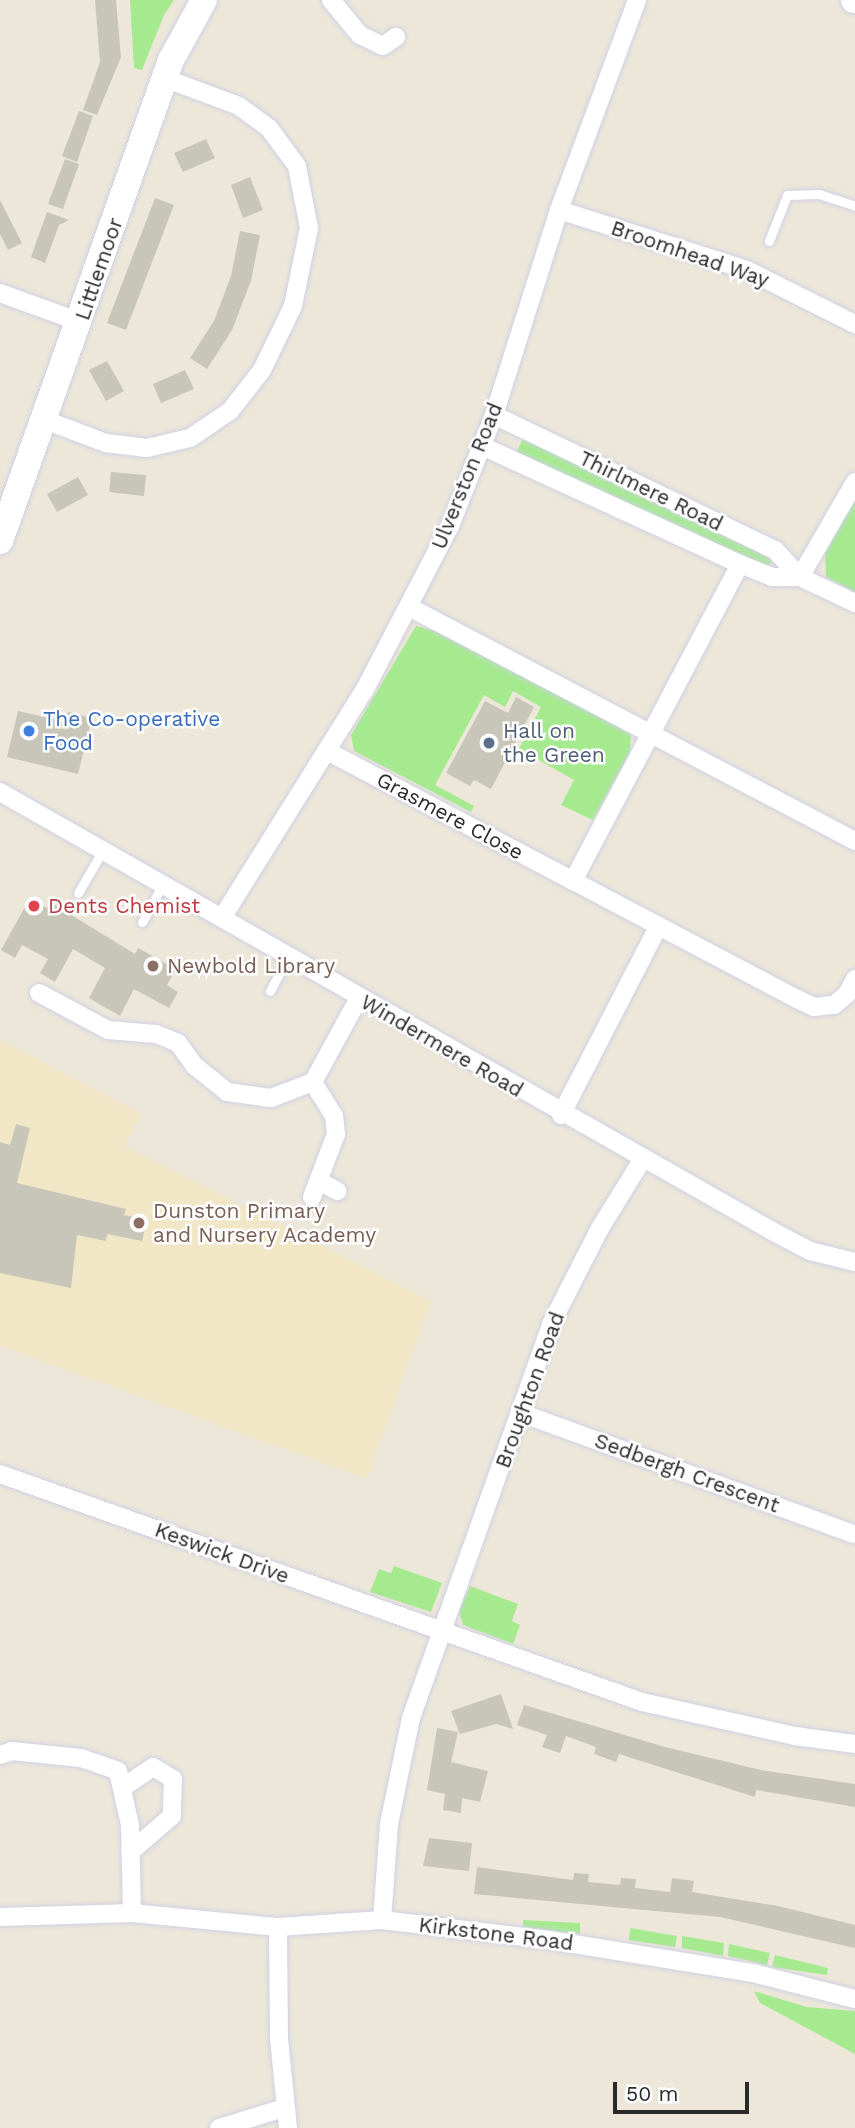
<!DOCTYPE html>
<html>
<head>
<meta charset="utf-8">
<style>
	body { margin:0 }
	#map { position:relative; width:855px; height:2128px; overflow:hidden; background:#ede7da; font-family:"Work Sans",sans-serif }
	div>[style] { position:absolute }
	.education>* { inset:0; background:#f1e7c7 }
	.green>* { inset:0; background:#a6ea90 }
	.building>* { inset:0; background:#c8c5b9 }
	.roads { filter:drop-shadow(0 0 2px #cfd1e4) drop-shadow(0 0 2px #cfd1e4) }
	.service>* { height:9px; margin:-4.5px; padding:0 4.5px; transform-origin:4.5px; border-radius:4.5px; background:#fff }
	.minor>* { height:18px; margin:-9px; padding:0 9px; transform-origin:9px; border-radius:9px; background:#fff }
	.secondary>* { height:26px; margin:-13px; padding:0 13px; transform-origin:13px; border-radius:13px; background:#fff }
	.dots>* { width:19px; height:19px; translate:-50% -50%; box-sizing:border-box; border:4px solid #fff; border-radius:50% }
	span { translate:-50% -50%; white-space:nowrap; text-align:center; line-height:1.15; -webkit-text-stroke:5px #fff; paint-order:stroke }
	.street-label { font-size:21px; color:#2a2a2a }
	.shop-label { font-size:21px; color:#366cbe }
	.left { translate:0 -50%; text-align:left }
	.service-label { font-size:21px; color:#4e5e75 }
	.health-label { font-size:21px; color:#be3a42 }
	.education-label { font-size:21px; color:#785e54 }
	.scale { position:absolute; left:613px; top:2082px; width:136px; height:32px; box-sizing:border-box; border:4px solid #2a2a2a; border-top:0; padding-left:9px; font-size:21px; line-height:24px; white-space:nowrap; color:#2a2a2a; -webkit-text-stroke:5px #fff; paint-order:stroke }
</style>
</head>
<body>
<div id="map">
	<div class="education">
		<div style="clip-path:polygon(0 1040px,142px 1114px,124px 1146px,431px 1301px,367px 1479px,0 1346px)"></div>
	</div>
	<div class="green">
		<div style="clip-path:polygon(130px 0,174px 0,164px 15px,142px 70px,134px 68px)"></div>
		<div style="clip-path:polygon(523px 439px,774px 555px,768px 568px,516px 453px)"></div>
		<div style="clip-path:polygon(855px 500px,855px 592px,826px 577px,825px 550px)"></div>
		<div style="clip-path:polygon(416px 626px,439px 632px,631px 733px,630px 752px,593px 820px,561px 805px,574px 780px,519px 749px,541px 707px,513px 691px,505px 707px,484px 695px,435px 785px,474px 806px,471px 812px,354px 751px,351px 735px)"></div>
		<div style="clip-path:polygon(394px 1566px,442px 1583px,431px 1612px,370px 1592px,379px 1569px,391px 1573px)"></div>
		<div style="clip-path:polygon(470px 1586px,518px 1604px,512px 1621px,520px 1625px,513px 1644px,463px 1625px,459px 1612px)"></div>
		<div style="clip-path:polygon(523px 1920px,580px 1923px,580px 1934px,523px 1927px)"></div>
		<div style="clip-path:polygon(630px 1928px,677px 1936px,675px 1947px,629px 1940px)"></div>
		<div style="clip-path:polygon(682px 1936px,724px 1943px,723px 1956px,682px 1948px)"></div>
		<div style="clip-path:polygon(729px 1944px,770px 1953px,767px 1965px,728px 1956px)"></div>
		<div style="clip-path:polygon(775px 1955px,828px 1968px,827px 1975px,772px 1967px)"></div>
		<div style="clip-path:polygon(754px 1991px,807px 2007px,855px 2011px,855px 2054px,760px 2003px)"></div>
	</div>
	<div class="building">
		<div style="clip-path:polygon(95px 0,116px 0,121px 57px,97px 115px,83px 110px,100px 62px)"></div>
		<div style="clip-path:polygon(79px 111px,93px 116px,77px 162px,62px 156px)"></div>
		<div style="clip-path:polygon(206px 139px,215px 158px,183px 172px,174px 153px)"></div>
		<div style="clip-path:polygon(65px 159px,79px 164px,63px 209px,48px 204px)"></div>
		<div style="clip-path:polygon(250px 177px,263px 210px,243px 218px,231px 185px)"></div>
		<div style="clip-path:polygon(155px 198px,174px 205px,126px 330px,107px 323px)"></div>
		<div style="clip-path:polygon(0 200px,22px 243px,8px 250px,0 234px)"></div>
		<div style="clip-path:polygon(47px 212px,69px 220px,59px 225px,45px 263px,31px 257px)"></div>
		<div style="clip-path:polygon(240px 231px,260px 235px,251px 281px,232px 330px,207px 369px,190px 358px,214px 321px,231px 276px)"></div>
		<div style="clip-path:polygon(107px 361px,124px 391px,106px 401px,89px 370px)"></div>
		<div style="clip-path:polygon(185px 370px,194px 389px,161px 403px,153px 384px)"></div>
		<div style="clip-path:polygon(111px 472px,146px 475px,144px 496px,109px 492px)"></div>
		<div style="clip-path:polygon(78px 477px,88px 495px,57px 512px,47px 494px)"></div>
		<div style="clip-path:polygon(516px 697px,534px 707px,491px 789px,474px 780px,470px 786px,446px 773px,485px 701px,508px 713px)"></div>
		<div style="clip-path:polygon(18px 711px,66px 722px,68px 712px,92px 718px,78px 774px,7px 757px)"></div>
		<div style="clip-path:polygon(30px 898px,47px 908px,50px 902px,135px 954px,138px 948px,176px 969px,167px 985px,178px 992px,169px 1008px,134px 989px,120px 1016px,89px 998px,105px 968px,73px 949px,55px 982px,40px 973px,48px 959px,22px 945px,15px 958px,1px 950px)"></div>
		<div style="clip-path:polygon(16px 1124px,30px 1128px,17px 1183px,126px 1209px,124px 1215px,147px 1220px,142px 1241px,107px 1234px,106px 1241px,77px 1235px,71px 1288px,0 1273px,0 1142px,10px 1145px)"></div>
		<div style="clip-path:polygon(501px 1694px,513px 1729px,496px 1724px,460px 1734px,451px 1711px)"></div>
		<div style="clip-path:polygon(524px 1705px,665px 1747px,761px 1770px,855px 1784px,855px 1807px,756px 1790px,755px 1797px,619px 1754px,616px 1762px,594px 1754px,596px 1747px,566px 1736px,560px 1753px,542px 1747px,547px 1735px,517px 1725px)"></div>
		<div style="clip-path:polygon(437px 1728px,458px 1732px,451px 1762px,488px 1771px,480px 1802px,462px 1798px,461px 1813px,443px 1810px,445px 1794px,427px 1790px)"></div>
		<div style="clip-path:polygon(429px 1838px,472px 1843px,469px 1871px,423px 1866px)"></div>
		<div style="clip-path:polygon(477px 1867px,573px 1880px,574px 1873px,589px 1874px,588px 1882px,620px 1885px,621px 1878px,636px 1879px,635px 1888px,670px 1892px,672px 1878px,694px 1881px,692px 1892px,778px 1906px,855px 1925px,855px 1948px,720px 1917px,474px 1894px)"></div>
	</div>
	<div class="roads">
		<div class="service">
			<div style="left:769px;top:241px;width:49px;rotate:-68.6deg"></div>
			<div style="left:787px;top:195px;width:32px;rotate:-2deg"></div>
			<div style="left:819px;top:194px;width:38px;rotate:18deg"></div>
			<div style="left:78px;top:893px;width:50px;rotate:-59.8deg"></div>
			<div style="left:142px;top:922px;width:43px;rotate:-61.1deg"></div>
			<div style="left:270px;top:991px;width:38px;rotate:-62deg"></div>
		</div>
		<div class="minor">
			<div style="left:331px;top:0;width:45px;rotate:50.4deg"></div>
			<div style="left:360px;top:35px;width:25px;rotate:26deg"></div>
			<div style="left:383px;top:46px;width:16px;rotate:-35deg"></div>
			<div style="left:559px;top:210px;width:197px;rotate:17.7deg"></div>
			<div style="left:747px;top:270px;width:121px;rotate:26.6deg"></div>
			<div style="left:0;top:293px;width:85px;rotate:19.9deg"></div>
			<div style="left:494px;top:415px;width:312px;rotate:25.7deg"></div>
			<div style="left:775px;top:550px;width:37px;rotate:47deg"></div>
			<div style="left:800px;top:577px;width:110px;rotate:-59.9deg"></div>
			<div style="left:45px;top:420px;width:65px;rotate:20.7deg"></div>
			<div style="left:106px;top:443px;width:41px;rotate:7deg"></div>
			<div style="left:147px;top:448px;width:44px;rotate:-13.1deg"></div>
			<div style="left:190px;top:438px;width:48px;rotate:-34deg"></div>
			<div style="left:230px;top:411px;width:52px;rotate:-52deg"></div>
			<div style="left:262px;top:370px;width:71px;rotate:-64.2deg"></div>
			<div style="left:293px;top:306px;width:80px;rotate:-78.4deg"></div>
			<div style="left:309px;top:228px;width:63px;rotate:-101deg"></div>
			<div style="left:297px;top:166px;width:47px;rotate:-126.4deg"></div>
			<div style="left:269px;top:128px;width:37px;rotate:-144deg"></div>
			<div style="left:239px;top:106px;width:80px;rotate:-159.5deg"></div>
			<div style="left:482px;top:446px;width:284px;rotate:24.6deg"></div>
			<div style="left:740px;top:564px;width:35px;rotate:22deg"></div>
			<div style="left:773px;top:577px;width:27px"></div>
			<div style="left:800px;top:577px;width:61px;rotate:25.3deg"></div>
			<div style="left:409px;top:607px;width:504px;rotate:27.68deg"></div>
			<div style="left:327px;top:751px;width:531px;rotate:27.82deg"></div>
			<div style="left:797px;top:999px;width:19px;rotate:25deg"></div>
			<div style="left:814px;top:1007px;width:20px;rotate:-6deg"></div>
			<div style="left:834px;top:1005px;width:17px;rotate:-40deg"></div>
			<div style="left:847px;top:994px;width:17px;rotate:-62deg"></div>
			<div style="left:0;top:792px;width:888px;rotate:29.62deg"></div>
			<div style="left:772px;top:1231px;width:43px;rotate:27.8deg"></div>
			<div style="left:810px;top:1251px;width:46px;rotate:13.7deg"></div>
			<div style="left:573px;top:881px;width:358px;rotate:-62.2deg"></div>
			<div style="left:222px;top:918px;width:268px;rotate:-58deg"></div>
			<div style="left:364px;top:691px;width:186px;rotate:-62.5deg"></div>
			<div style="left:450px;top:526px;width:119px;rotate:-68.4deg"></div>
			<div style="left:494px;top:415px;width:215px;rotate:-72.4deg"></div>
			<div style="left:559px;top:210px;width:224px;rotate:-69.6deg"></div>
			<div style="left:39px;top:993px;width:78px;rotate:28.2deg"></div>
			<div style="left:108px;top:1030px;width:48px;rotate:4.8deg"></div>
			<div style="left:156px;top:1034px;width:24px;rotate:22deg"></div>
			<div style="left:178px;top:1043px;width:29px;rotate:54deg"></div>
			<div style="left:195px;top:1066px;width:41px;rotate:39.1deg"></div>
			<div style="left:227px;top:1092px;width:44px;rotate:7.8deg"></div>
			<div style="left:271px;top:1098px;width:45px;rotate:-20.9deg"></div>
			<div style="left:313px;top:1082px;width:96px;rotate:-61.3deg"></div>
			<div style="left:561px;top:1115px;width:212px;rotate:-62.7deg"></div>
			<div style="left:319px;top:1181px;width:21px;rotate:29deg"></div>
			<div style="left:312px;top:1197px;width:67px;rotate:-69.1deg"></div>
			<div style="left:336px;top:1134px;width:18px;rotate:-96deg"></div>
			<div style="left:334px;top:1116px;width:40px;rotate:-122deg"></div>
			<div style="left:521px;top:1413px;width:354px;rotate:20deg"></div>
			<div style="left:0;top:1474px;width:681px;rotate:19.55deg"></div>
			<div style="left:642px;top:1702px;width:157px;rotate:12.5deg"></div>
			<div style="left:795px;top:1736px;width:61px;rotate:7.6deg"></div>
			<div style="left:0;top:1755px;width:13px;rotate:-18deg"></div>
			<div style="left:12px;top:1751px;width:69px;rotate:5.8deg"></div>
			<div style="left:81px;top:1758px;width:39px;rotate:19deg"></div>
			<div style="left:118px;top:1771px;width:55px;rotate:77.5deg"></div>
			<div style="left:130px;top:1825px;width:88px;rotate:88.7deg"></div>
			<div style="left:122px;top:1788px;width:37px;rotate:-34deg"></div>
			<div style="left:153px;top:1767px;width:23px;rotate:31deg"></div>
			<div style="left:173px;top:1779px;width:37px;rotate:92deg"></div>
			<div style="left:172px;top:1816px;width:55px;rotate:139.4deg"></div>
			<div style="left:0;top:1917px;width:132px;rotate:-1.7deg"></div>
			<div style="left:132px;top:1913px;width:147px;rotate:5.5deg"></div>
			<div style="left:278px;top:1927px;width:104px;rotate:-3.9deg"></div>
			<div style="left:382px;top:1920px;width:168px;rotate:6.8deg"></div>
			<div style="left:549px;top:1940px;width:207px;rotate:9.2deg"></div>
			<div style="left:753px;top:1973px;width:105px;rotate:14.3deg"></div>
			<div style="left:382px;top:1920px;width:96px;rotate:-85.8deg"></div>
			<div style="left:389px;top:1824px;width:108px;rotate:-78.3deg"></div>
			<div style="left:411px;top:1718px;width:418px;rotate:-70.4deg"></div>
			<div style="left:551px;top:1324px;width:106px;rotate:-62.9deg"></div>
			<div style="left:599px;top:1230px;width:82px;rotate:-58.4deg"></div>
			<div style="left:278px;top:1927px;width:112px;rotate:89.5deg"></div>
			<div style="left:279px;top:2039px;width:89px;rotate:84.2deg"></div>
			<div style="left:219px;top:2128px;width:68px;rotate:-17.1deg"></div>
		</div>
		<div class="secondary">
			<div style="left:854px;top:0;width:1px"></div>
			<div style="left:0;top:541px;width:510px;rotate:-70.43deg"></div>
			<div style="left:171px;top:60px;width:68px;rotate:-61.2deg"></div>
		</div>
	</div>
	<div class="dots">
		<div style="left:29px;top:731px;background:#3f7fe0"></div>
		<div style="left:489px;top:743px;background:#5c6f8a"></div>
		<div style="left:34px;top:906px;background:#e0444e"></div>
		<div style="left:153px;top:966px;background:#8d6e63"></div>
		<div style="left:139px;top:1223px;background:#8d6e63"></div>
	</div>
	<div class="street-label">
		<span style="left:690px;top:254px;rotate:19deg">Broomhead Way</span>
		<span style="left:99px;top:269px;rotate:-71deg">Littlemoor</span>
		<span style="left:467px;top:476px;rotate:-68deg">Ulverston Road</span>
		<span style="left:651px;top:491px;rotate:26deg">Thirlmere Road</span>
		<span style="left:450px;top:816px;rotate:28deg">Grasmere Close</span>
		<span style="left:442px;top:1046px;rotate:30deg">Windermere Road</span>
		<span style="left:530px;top:1390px;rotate:-70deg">Broughton Road</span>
		<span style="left:687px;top:1473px;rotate:20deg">Sedbergh Crescent</span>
		<span style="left:222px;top:1553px;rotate:20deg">Keswick Drive</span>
		<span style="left:496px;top:1934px;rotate:7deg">Kirkstone Road</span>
	</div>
	<div class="shop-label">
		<span class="left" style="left:43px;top:731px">The Co-operative<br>Food</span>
	</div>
	<div class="service-label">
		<span class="left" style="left:503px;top:743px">Hall on<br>the Green</span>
	</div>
	<div class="health-label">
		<span class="left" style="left:48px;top:906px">Dents Chemist</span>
	</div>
	<div class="education-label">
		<span class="left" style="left:167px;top:966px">Newbold Library</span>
		<span class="left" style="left:153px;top:1223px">Dunston Primary<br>and Nursery Academy</span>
	</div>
	<div class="scale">50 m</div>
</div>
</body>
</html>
